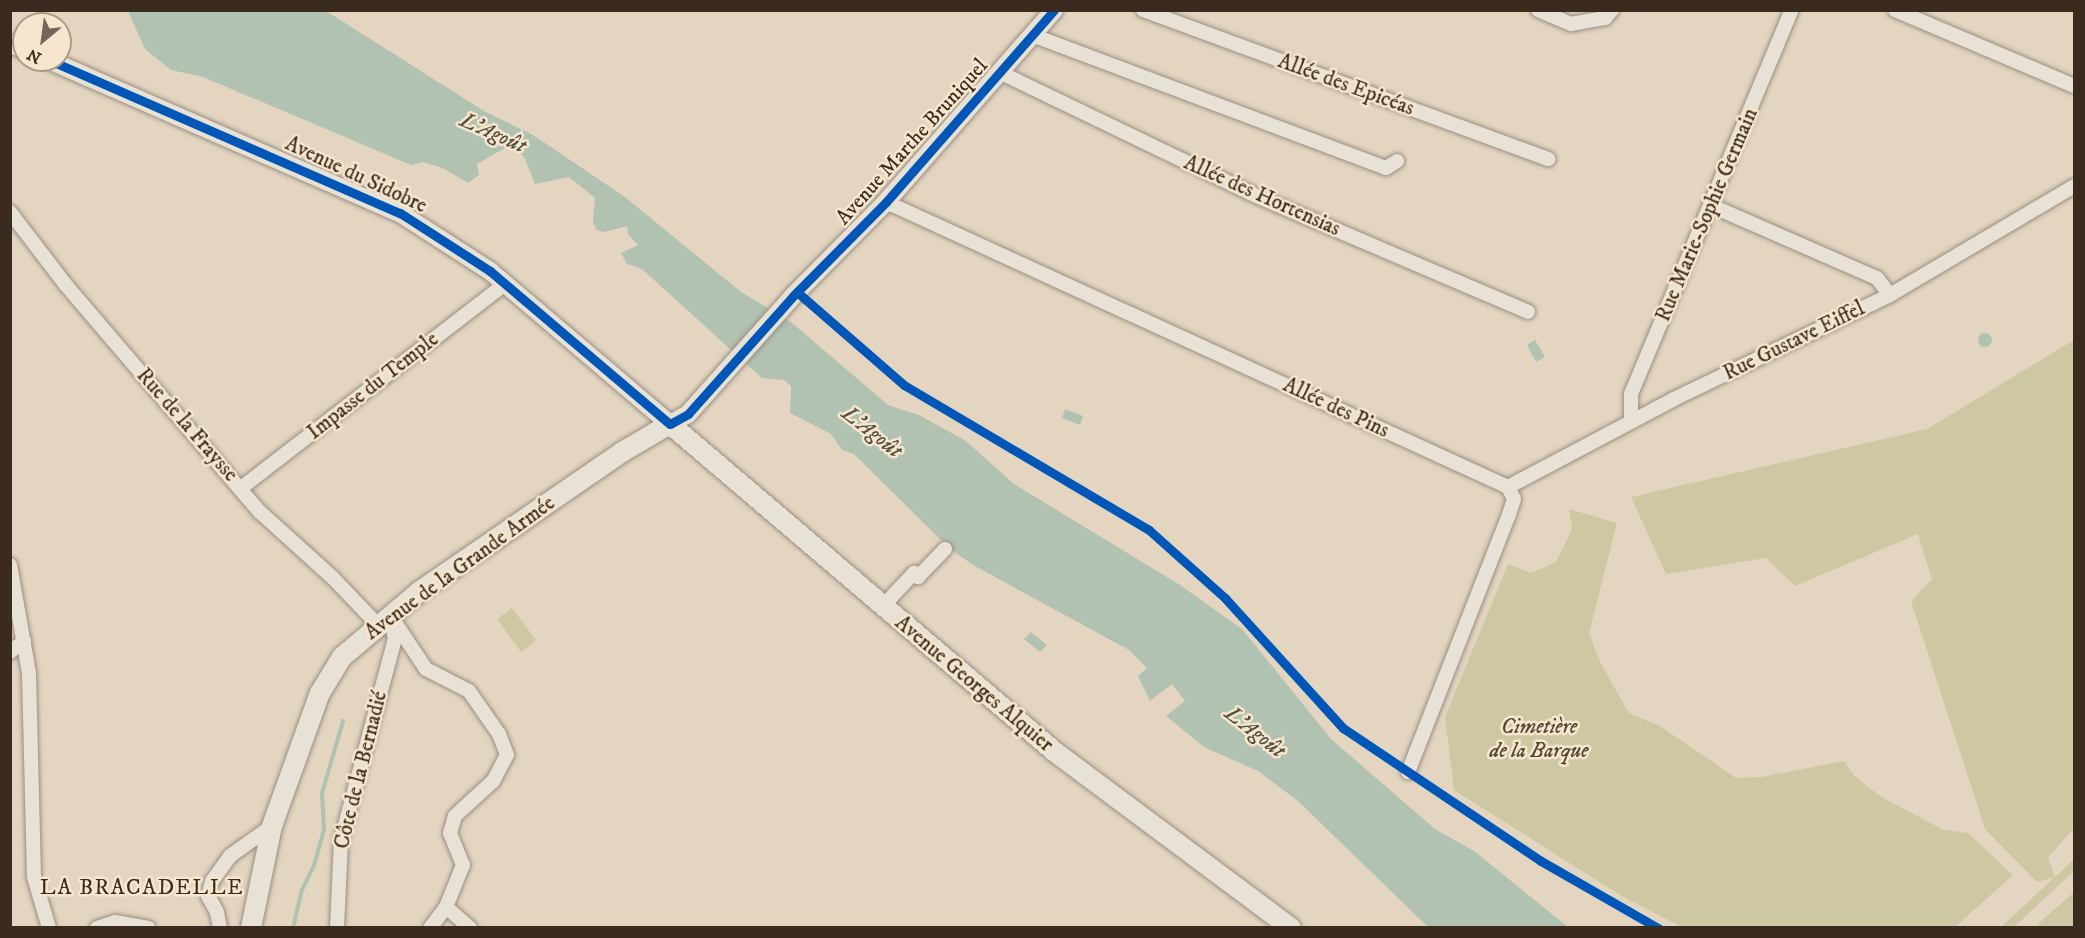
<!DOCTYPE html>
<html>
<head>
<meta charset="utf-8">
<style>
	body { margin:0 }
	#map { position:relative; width:2085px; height:938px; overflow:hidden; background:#e3d5c0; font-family:"IM FELL DW Pica",serif }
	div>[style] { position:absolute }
	.green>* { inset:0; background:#cdc8a3 }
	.water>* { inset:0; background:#b1c2b2 }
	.round { border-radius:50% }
	.stream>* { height:4px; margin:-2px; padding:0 2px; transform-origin:2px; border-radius:2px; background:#b1c2b2 }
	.roads { filter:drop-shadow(0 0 2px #998f82) drop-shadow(0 0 2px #998f82) }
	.minor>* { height:14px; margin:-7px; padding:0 7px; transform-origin:7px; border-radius:7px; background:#e8e1d6 }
	.tertiary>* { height:18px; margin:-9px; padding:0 9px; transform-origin:9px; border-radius:9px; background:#e8e1d6 }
	.secondary>* { height:20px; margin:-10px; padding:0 10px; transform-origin:10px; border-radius:10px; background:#e8e1d6 }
	.cycleway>* { height:9px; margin:-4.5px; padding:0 4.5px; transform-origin:4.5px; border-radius:4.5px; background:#0057b8 }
	span { translate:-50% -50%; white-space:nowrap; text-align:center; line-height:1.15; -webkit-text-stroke:5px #f6e6cd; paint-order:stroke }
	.street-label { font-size:21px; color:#3a2b1e }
	.park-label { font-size:21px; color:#544834; font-style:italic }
	.water-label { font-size:22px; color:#524f42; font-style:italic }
	.neighbourhood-label { font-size:22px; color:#3a2b1e; letter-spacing:1.5px }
	.frame { position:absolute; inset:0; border:12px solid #3a2b1e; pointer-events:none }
	.north { position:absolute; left:12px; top:12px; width:60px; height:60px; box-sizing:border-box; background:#f6e6cd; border:2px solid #ab9b87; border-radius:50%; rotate:209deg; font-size:16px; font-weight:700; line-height:24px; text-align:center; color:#3a2b1e }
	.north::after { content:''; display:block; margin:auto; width:21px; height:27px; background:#756657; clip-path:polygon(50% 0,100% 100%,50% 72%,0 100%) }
</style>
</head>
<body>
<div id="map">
	<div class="green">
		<div style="clip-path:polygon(2074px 340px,2074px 828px,2048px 858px,2055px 877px,2074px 859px,2074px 871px,2014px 927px,2001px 927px,2055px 877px,2037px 882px,1985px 829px,1911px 601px,1932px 579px,1918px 534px,1795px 586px,1766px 558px,1666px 574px,1631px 497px,1927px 429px)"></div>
		<div style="clip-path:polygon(1569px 509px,1617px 523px,1589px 633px,1601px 664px,1629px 713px,1660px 726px,1736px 778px,1761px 777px,1844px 761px,1854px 776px,1883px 798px,1944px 830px,1968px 833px,2013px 875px,1955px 927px,1682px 927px,1620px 895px,1454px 790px,1445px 717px,1508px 564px,1531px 573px,1556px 562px,1572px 529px)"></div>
		<div style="clip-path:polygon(512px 608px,536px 640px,521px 652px,497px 619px)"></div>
		<div style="clip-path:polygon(2074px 892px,2074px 927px,2039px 927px,2039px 923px)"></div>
	</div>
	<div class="water">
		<div style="clip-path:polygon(128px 11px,326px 11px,484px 111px,533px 135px,625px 197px,741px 292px,791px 322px,888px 405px,919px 415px,966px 441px,1014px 484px,1180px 585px,1242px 629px,1331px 739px,1435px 829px,1474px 851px,1568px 927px,1428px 927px,1298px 801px,1258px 771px,1204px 747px,1166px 716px,1185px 701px,1172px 684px,1150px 701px,1138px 676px,1147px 668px,1129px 650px,973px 565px,949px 548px,854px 454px,842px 450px,831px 434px,790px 413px,791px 386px,784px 380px,762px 378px,642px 269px,627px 264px,621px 253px,638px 245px,628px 234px,627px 226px,605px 232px,597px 230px,593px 222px,595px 198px,569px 177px,535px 184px,525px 159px,518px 149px,505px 148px,477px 164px,479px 175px,468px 183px,443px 168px,423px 162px,411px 165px,203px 77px,171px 70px,145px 49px)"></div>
		<div class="round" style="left:1978px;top:333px;width:14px;height:14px"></div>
		<div style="clip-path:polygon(1535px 340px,1545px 357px,1536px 362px,1527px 345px)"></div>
		<div style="clip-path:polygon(1065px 409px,1083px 416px,1080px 425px,1062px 418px)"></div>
		<div style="clip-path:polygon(1031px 632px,1047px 645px,1040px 652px,1024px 639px)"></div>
	</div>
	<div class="stream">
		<div style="left:293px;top:928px;width:37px;rotate:-77deg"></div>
		<div style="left:301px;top:892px;width:30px;rotate:-64deg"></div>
		<div style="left:314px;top:865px;width:36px;rotate:-74deg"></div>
		<div style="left:324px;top:830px;width:37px;rotate:-93deg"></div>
		<div style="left:322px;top:793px;width:75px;rotate:-73.7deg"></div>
	</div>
	<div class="roads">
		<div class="minor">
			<div style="left:1143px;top:10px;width:432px;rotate:20.2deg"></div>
			<div style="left:1538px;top:10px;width:36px;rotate:23deg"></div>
			<div style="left:1571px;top:24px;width:35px;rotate:-10deg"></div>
			<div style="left:1605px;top:18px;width:11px;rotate:-49deg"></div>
			<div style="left:1895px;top:10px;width:194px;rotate:23deg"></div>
			<div style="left:1032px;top:35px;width:378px;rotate:20.6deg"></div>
			<div style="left:1386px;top:168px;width:13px;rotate:-32deg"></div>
			<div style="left:999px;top:72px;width:281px;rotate:25.7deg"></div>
			<div style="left:1252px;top:194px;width:300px;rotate:23.1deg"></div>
			<div style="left:886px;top:202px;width:684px;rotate:24.62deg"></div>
			<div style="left:1508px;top:487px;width:13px;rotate:63deg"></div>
			<div style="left:1514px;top:499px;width:19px;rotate:108deg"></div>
			<div style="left:1508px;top:517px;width:274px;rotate:111.4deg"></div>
			<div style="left:1712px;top:206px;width:180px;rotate:23.6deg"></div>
			<div style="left:1877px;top:278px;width:21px;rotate:53deg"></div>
			<div style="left:10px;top:212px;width:91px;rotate:52.6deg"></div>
			<div style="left:65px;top:284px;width:300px;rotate:49.5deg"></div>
			<div style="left:260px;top:512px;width:98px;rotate:42.1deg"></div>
			<div style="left:333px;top:578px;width:64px;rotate:46.3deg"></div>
			<div style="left:1631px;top:421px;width:27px;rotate:-90deg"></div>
			<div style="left:1631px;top:394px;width:416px;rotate:-67.3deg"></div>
			<div style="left:1508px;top:487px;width:188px;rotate:-27.9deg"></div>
			<div style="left:1674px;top:399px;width:240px;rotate:-25.7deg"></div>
			<div style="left:1890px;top:295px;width:214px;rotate:-30.6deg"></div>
			<div style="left:241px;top:488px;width:334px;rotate:-37.7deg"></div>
			<div style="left:10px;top:565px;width:110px;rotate:80deg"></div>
			<div style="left:29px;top:673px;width:204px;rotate:88.6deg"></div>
			<div style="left:34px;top:877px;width:53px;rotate:73.6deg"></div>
			<div style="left:882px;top:607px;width:47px;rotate:-46.7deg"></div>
			<div style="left:914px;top:573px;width:6px;rotate:45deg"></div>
			<div style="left:918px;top:577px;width:39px;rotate:-46deg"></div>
			<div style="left:390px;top:615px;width:65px;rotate:56.3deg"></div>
			<div style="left:426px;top:669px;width:48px;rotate:27.1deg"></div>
			<div style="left:469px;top:691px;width:52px;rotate:55.1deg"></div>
			<div style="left:499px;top:734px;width:22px;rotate:69deg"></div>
			<div style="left:507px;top:755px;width:30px;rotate:118deg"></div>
			<div style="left:493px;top:781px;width:52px;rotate:137.4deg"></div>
			<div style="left:455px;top:816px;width:18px;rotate:106deg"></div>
			<div style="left:450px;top:833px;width:35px;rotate:68deg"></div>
			<div style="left:463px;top:865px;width:45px;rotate:112deg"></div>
			<div style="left:446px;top:907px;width:26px;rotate:127deg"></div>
			<div style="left:10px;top:652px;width:18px;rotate:-38deg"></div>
			<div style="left:446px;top:907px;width:32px;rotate:41deg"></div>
			<div style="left:97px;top:928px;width:19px;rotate:-18deg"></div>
			<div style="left:115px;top:922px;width:34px;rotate:10deg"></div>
			<div style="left:220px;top:928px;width:16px;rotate:-101deg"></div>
			<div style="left:217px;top:912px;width:18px;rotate:-119deg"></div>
			<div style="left:208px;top:896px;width:16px;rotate:-75deg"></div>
			<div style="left:212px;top:881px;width:31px;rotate:-54deg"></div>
			<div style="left:230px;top:856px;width:52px;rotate:-35.5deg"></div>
			<div style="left:337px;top:928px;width:88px;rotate:-87.4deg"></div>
			<div style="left:341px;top:840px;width:208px;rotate:-75deg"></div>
			<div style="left:395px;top:639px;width:16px;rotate:-101deg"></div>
		</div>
		<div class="tertiary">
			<div style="left:10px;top:44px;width:15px;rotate:20deg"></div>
			<div style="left:49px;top:60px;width:383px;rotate:23.6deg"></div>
			<div style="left:400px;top:213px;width:107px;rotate:32.8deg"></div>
			<div style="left:490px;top:271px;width:236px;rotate:40.4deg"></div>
			<div style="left:670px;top:424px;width:21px;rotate:-29deg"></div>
			<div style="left:688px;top:414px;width:159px;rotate:-48.3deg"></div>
			<div style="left:794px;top:295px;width:131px;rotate:-45.3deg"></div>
			<div style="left:886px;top:202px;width:255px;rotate:-48.8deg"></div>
		</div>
		<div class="secondary">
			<div style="left:251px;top:928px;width:104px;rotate:-78.4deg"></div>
			<div style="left:272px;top:826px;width:141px;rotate:-70.2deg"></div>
			<div style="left:320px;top:693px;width:42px;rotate:-58.6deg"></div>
			<div style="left:342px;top:657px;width:102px;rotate:-40.2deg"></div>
			<div style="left:420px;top:591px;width:245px;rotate:-34.5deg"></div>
			<div style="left:622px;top:452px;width:56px;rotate:-30.3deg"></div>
			<div style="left:670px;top:424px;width:506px;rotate:40.43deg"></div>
			<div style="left:1055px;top:752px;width:294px;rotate:36.7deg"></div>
		</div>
	</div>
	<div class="cycleway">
		<div style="left:49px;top:60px;width:383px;rotate:23.6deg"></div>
		<div style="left:400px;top:213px;width:107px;rotate:32.8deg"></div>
		<div style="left:490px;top:271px;width:236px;rotate:40.4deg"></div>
		<div style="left:670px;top:424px;width:21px;rotate:-29deg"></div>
		<div style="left:688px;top:414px;width:159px;rotate:-48.3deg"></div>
		<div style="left:794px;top:295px;width:131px;rotate:-45.3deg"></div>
		<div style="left:886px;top:202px;width:255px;rotate:-48.8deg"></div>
		<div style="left:797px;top:292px;width:142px;rotate:41deg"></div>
		<div style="left:904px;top:385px;width:285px;rotate:30.6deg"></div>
		<div style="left:1149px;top:530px;width:102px;rotate:41.8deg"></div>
		<div style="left:1225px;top:598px;width:176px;rotate:47.8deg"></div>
		<div style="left:1343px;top:728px;width:239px;rotate:33.9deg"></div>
		<div style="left:1541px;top:861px;width:135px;rotate:29.8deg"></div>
	</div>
	<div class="street-label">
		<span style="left:1346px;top:85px;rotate:20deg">Allée des Epicéas</span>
		<span style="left:912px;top:142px;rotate:-48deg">Avenue Marthe Bruniquel</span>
		<span style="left:356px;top:175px;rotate:25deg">Avenue du Sidobre</span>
		<span style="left:1262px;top:196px;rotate:24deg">Allée des Hortensias</span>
		<span style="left:1707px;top:215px;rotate:-67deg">Rue Marie-Sophie Germain</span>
		<span style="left:1794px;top:341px;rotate:-26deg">Rue Gustave Eiffel</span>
		<span style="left:373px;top:386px;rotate:-38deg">Impasse du Temple</span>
		<span style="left:1336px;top:408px;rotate:25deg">Allée des Pins</span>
		<span style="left:187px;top:425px;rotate:49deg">Rue de la Fraysse</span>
		<span style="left:460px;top:568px;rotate:-36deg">Avenue de la Grande Armée</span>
		<span style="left:974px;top:684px;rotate:40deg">Avenue Georges Alquier</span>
		<span style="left:361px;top:770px;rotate:-76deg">Côte de la Bernadié</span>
	</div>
	<div class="park-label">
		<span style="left:1539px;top:739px">Cimetière<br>de la Barque</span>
	</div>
	<div class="water-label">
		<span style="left:493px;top:133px;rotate:24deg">L'Agoût</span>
		<span style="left:872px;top:432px;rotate:38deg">L'Agoût</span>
		<span style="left:1255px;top:732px;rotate:38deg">L'Agoût</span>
	</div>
	<div class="neighbourhood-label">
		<span style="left:142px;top:888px">LA BRACADELLE</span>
	</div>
	<div class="frame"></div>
	<div class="north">N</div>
</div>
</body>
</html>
